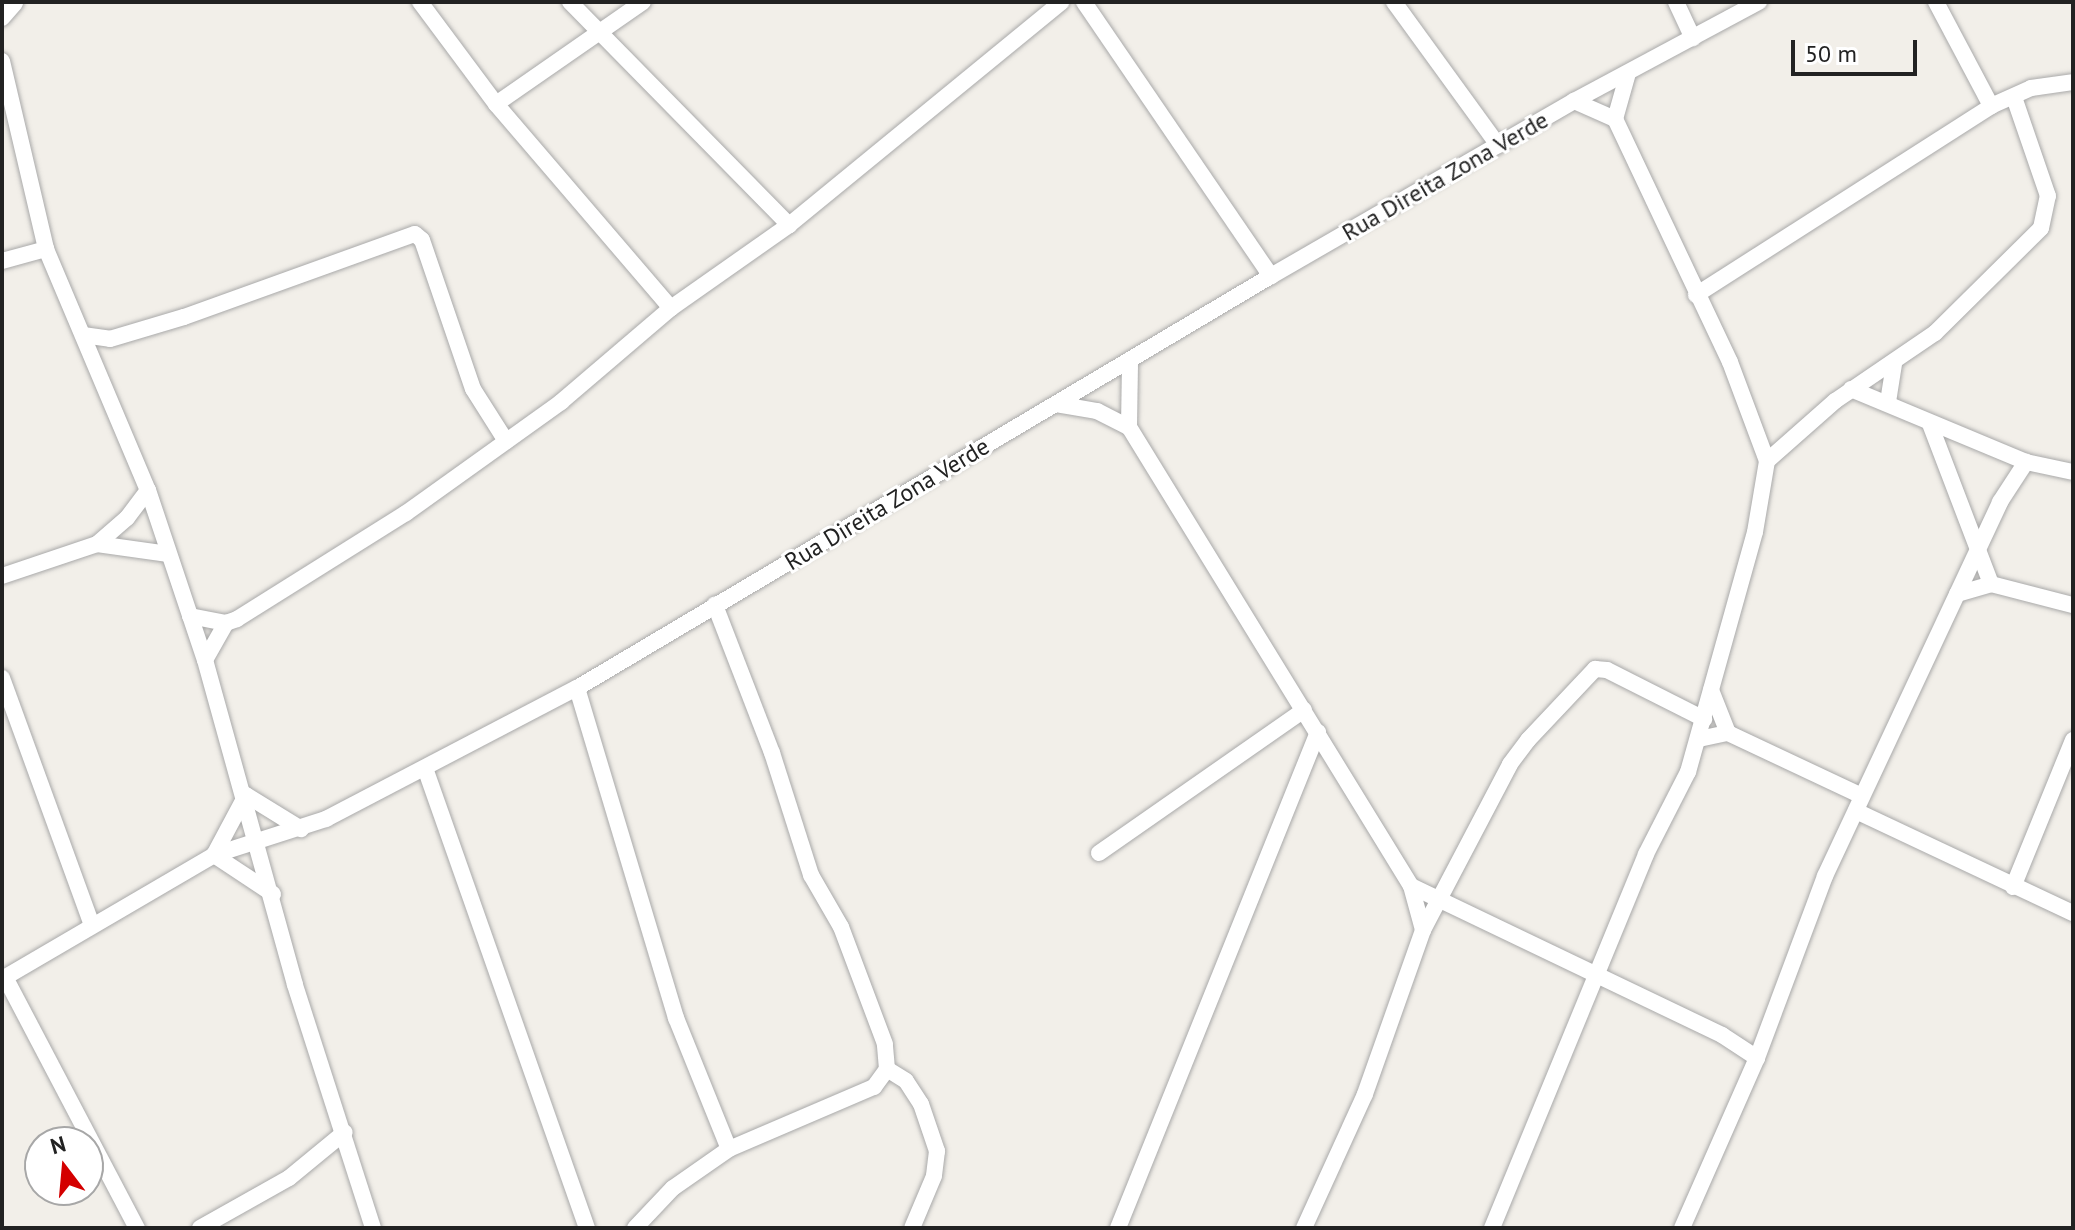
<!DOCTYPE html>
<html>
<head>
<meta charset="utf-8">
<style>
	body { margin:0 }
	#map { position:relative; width:2075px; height:1230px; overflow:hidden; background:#f2efe9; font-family:"PT Sans",sans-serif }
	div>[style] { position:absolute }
	.roads { filter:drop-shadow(0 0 2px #a9a9a9) drop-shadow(0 0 2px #a9a9a9) }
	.minor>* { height:16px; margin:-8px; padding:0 8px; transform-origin:8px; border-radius:8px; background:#fff }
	span { translate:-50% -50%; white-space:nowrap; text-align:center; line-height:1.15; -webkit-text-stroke:6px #fff; paint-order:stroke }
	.street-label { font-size:24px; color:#222 }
	.frame { position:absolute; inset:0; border:4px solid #222; pointer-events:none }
	.north { position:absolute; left:24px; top:1126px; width:80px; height:80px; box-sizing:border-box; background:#fff; border:2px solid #a7a7a7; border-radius:50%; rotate:344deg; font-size:22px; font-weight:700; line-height:32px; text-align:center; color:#222 }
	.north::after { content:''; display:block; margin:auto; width:28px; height:36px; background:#d40000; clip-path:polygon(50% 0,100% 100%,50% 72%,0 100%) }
	.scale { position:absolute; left:1791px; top:40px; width:126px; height:36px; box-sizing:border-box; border:4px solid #222; border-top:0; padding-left:10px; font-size:24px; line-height:28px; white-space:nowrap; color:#222; -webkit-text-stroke:6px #fff; paint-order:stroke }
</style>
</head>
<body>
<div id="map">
	<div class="roads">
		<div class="minor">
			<div style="left:420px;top:2px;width:127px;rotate:53.3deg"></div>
			<div style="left:496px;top:104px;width:269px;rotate:49.4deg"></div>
			<div style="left:570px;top:2px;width:313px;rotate:45.5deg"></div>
			<div style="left:1084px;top:2px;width:332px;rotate:55.7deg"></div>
			<div style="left:1394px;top:2px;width:177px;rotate:54deg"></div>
			<div style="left:1676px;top:2px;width:40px;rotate:65deg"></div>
			<div style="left:1936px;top:2px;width:118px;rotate:62.1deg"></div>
			<div style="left:2px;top:18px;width:20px;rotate:-49deg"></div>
			<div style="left:2px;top:61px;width:193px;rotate:76.8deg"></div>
			<div style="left:46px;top:249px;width:262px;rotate:67.1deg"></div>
			<div style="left:148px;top:490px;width:179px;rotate:71.5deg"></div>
			<div style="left:205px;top:660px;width:337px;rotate:74.5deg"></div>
			<div style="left:295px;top:985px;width:255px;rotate:72.2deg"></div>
			<div style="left:1574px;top:101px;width:45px;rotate:23.7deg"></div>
			<div style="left:496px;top:104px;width:179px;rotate:-34.8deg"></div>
			<div style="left:2px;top:261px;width:46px;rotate:-15.3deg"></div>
			<div style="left:1696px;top:295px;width:350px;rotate:-32.6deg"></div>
			<div style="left:1991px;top:106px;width:44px;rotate:-24.2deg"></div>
			<div style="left:2031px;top:88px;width:42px;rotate:-8.1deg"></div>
			<div style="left:83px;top:335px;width:27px;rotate:8deg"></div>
			<div style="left:110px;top:339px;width:77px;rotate:-16.6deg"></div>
			<div style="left:184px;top:317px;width:245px;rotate:-19.8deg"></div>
			<div style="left:415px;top:234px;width:9px;rotate:41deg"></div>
			<div style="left:422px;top:240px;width:157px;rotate:71.1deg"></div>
			<div style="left:473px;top:389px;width:62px;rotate:57.6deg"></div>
			<div style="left:1851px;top:389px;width:190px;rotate:22.6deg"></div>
			<div style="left:2026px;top:462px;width:48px;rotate:12deg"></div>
			<div style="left:1888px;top:402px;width:39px;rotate:-81deg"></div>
			<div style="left:1056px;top:404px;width:42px;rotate:9.7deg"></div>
			<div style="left:1097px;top:411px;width:36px;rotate:27deg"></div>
			<div style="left:1129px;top:427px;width:539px;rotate:58.43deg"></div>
			<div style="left:1411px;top:886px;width:345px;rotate:25.6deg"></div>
			<div style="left:1722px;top:1035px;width:42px;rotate:33.3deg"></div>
			<div style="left:1930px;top:424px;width:171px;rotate:69.1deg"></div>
			<div style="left:1129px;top:427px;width:67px;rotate:-89.1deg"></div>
			<div style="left:1767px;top:461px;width:91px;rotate:-41.4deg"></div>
			<div style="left:1835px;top:401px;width:121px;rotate:-34.2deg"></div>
			<div style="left:1935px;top:333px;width:149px;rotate:-44.7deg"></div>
			<div style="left:2041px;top:228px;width:33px;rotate:-78deg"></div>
			<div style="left:2048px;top:196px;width:105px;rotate:-109deg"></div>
			<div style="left:97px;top:544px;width:72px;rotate:8deg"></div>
			<div style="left:2px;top:576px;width:100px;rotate:-18.6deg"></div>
			<div style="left:97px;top:544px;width:40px;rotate:-41deg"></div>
			<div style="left:127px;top:518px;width:35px;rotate:-53deg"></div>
			<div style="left:1957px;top:594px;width:35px;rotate:-16deg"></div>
			<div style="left:1991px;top:584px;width:85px;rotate:14.4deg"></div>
			<div style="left:190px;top:616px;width:37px;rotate:11deg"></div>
			<div style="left:226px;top:623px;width:12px;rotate:-20deg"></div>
			<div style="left:237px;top:619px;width:199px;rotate:-32.1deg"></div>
			<div style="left:406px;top:513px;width:191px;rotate:-35.6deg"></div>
			<div style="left:561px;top:402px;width:145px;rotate:-40.5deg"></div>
			<div style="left:671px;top:308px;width:144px;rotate:-35.1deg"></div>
			<div style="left:789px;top:225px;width:352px;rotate:-39.3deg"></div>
			<div style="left:205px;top:660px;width:43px;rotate:-60.4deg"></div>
			<div style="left:2px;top:678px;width:261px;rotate:70deg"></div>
			<div style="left:577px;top:688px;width:345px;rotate:73.3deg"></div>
			<div style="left:676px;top:1018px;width:141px;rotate:68deg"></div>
			<div style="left:1711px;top:690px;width:46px;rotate:68.4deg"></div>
			<div style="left:1699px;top:739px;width:30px;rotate:-12deg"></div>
			<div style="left:1728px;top:733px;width:148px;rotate:25.2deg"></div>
			<div style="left:426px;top:771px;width:485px;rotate:70.6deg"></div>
			<div style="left:1856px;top:811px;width:240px;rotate:25.2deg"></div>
			<div style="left:1099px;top:853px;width:250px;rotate:-34.9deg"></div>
			<div style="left:1411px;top:886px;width:46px;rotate:74.7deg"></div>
			<div style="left:2013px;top:887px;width:159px;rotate:-67.8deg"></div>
			<div style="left:273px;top:894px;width:71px;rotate:-146.5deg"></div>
			<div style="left:214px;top:855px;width:68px;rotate:-61.9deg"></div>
			<div style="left:246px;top:795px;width:65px;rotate:31.7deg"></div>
			<div style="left:5px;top:977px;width:284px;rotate:62.3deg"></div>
			<div style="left:2px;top:979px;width:246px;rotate:-30.3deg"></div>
			<div style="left:214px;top:855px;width:118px;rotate:-17.8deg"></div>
			<div style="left:326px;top:819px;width:283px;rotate:-27.6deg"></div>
			<div style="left:577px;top:688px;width:807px;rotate:-30.7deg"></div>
			<div style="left:1271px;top:276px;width:350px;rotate:-30deg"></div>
			<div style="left:1574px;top:101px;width:210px;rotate:-28.2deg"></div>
			<div style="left:887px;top:1069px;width:22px;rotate:32deg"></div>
			<div style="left:906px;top:1081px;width:27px;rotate:57deg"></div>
			<div style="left:921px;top:1104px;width:50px;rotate:71.2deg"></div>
			<div style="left:937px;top:1151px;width:25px;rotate:97deg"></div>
			<div style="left:934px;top:1176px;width:56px;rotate:112.9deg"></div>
			<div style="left:200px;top:1228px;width:102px;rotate:-29.3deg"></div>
			<div style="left:289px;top:1178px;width:72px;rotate:-39.4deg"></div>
			<div style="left:635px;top:1228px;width:55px;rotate:-46.5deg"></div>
			<div style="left:673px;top:1188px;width:68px;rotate:-34.9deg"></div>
			<div style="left:729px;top:1149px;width:158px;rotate:-23.2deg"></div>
			<div style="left:874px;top:1087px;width:22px;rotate:-54deg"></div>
			<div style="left:887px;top:1069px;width:25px;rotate:-95deg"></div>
			<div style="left:885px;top:1044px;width:125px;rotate:-110.6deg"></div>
			<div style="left:841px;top:927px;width:60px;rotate:-120deg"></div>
			<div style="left:811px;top:875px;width:128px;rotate:-107.7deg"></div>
			<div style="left:772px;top:753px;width:159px;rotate:-111.1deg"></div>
			<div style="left:1118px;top:1228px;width:535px;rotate:-68.04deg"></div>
			<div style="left:1304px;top:1228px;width:147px;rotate:-65.5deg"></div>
			<div style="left:1365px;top:1094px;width:174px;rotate:-70.5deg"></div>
			<div style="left:1423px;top:930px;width:187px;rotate:-62.3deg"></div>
			<div style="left:1510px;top:764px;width:30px;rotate:-53deg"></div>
			<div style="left:1528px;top:740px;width:98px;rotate:-46.7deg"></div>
			<div style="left:1595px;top:669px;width:12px;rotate:5deg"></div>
			<div style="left:1607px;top:670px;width:109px;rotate:26.8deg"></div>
			<div style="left:1492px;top:1228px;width:404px;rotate:-67.6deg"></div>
			<div style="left:1646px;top:854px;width:92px;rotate:-62.9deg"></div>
			<div style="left:1688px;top:772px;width:249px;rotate:-74.4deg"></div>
			<div style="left:1755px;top:532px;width:72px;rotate:-80.4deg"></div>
			<div style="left:1767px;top:461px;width:106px;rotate:-110.5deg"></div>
			<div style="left:1730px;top:362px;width:269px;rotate:-115.3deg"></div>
			<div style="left:1615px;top:119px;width:48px;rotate:-74.2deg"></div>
			<div style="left:1682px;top:1228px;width:186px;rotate:-66.2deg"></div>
			<div style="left:1757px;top:1058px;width:194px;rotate:-69.5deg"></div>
			<div style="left:1825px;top:876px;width:413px;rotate:-64.9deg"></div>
			<div style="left:2000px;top:502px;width:48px;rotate:-57deg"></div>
		</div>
	</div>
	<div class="street-label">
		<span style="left:1445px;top:176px;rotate:-30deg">Rua Direita Zona Verde</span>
		<span style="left:887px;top:504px;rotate:-31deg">Rua Direita Zona Verde</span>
	</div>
	<div class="frame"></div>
	<div class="north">N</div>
	<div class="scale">50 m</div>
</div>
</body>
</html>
